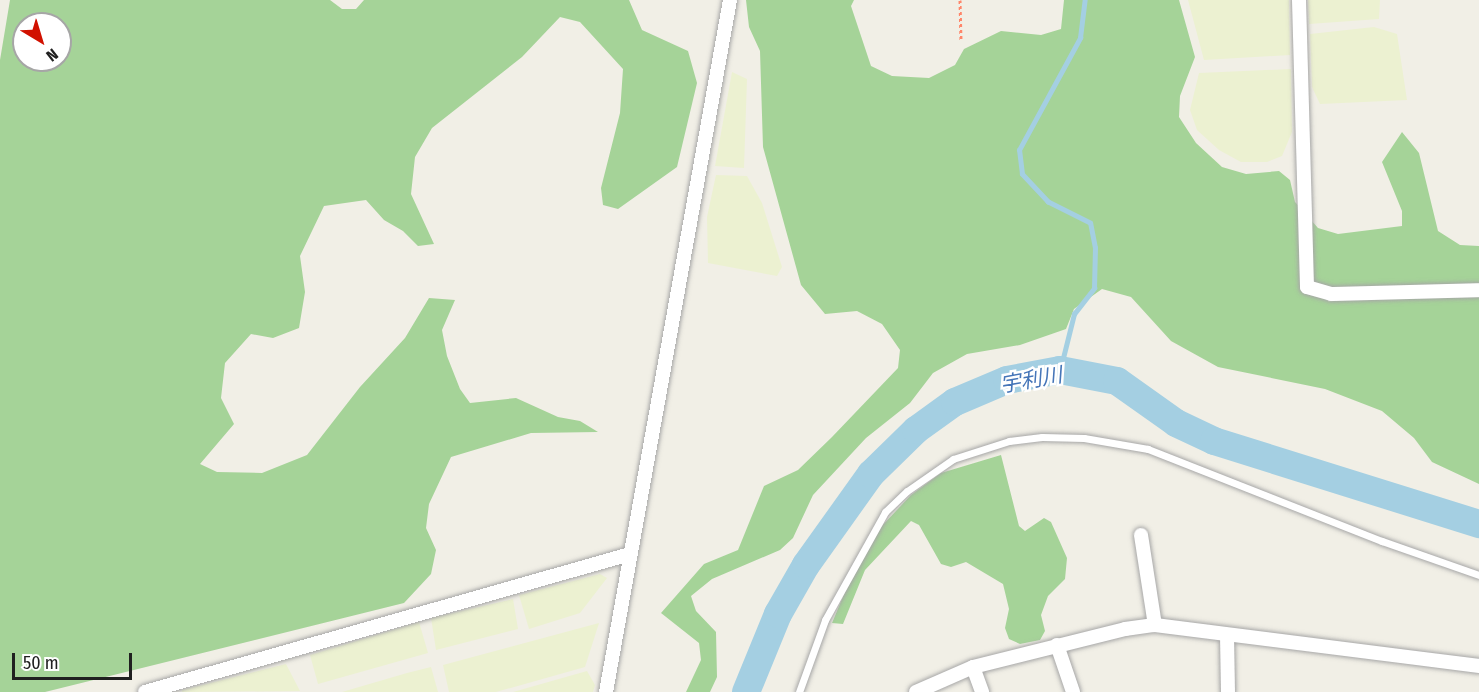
<!DOCTYPE html>
<html>
<head>
<meta charset="utf-8">
<style>
	body { margin:0 }
	#map { position:relative; width:1479px; height:692px; overflow:hidden; background:#f1efe6; font-family:"Fira Sans Condensed","Noto Sans JP",sans-serif }
	div>[style] { position:absolute }
	.farmland>* { inset:0; background:#ecf1d1 }
	.forest>* { inset:0; background:#a5d398 }
	.stream>* { height:4.5px; margin:-2.25px; padding:0 2.25px; transform-origin:2.25px; border-radius:2.25px; background:#a4cfe2 }
	.river>* { height:28px; margin:-14px; padding:0 14px; transform-origin:14px; border-radius:14px; background:#a4cfe2 }
	.path>* { height:3px; margin-top:-1.5px; transform-origin:0; background:repeating-linear-gradient(90deg,#ff866a 0 3px,transparent 0 6px) }
	.roads { filter:drop-shadow(0 0 2px #a7a7a7) drop-shadow(0 0 2px #a7a7a7) }
	.lane>* { height:7px; margin:-3.5px; padding:0 3.5px; transform-origin:3.5px; border-radius:3.5px; background:#fff }
	.street>* { height:14px; margin:-7px; padding:0 7px; transform-origin:7px; border-radius:7px; background:#fff }
	span { translate:-50% -50%; white-space:nowrap; text-align:center; line-height:1.15; -webkit-text-stroke:5px #fff; paint-order:stroke }
	.water-label { font-size:21px; color:#4575b8; font-style:italic }
	.north { position:absolute; left:12px; top:12px; width:60px; height:60px; box-sizing:border-box; background:#fff; border:2px solid #a6a6a6; border-radius:50%; rotate:142deg; font-size:16px; font-weight:700; line-height:24px; text-align:center; color:#202020 }
	.north::after { content:''; display:block; margin:auto; width:21px; height:27px; background:#d11100; clip-path:polygon(50% 0,100% 100%,50% 72%,0 100%) }
	.scale { position:absolute; left:12px; top:653px; width:120px; height:27px; box-sizing:border-box; border:3px solid #202020; border-top:0; padding-left:8px; font-size:18px; line-height:21px; white-space:nowrap; color:#202020; -webkit-text-stroke:4px #fff; paint-order:stroke }
</style>
</head>
<body>
<div id="map">
	<div class="farmland">
		<div style="clip-path:polygon(1188px 0,1289px 0,1290px 55px,1204px 60px)"></div>
		<div style="clip-path:polygon(1308px 0,1380px 0,1379px 19px,1309px 24px)"></div>
		<div style="clip-path:polygon(1374px 27px,1397px 34px,1407px 100px,1320px 104px,1312px 87px,1310px 34px)"></div>
		<div style="clip-path:polygon(1291px 69px,1292px 132px,1282px 156px,1267px 162px,1241px 162px,1219px 150px,1197px 130px,1190px 110px,1199px 73px)"></div>
		<div style="clip-path:polygon(732px 72px,747px 79px,744px 168px,715px 166px)"></div>
		<div style="clip-path:polygon(716px 175px,747px 176px,762px 203px,782px 267px,777px 276px,708px 263px,707px 217px)"></div>
		<div style="clip-path:polygon(600px 574px,607px 578px,580px 613px,529px 629px,519px 595px)"></div>
		<div style="clip-path:polygon(513px 599px,518px 629px,436px 650px,431px 618px)"></div>
		<div style="clip-path:polygon(419px 622px,428px 653px,318px 684px,310px 655px)"></div>
		<div style="clip-path:polygon(599px 623px,585px 667px,496px 692px,449px 692px,443px 665px)"></div>
		<div style="clip-path:polygon(286px 664px,300px 691px,182px 692px,182px 690px)"></div>
		<div style="clip-path:polygon(431px 667px,438px 692px,342px 692px,407px 673px)"></div>
		<div style="clip-path:polygon(587px 671px,595px 685px,593px 692px,513px 692px)"></div>
	</div>
	<div class="forest">
		<div style="clip-path:polygon(evenodd,10px 0,330px 0,342px 9px,356px 9px,364px 0,629px 0,642px 30px,688px 51px,697px 83px,677px 167px,618px 209px,603px 205px,601px 188px,620px 113px,623px 69px,580px 22px,560px 17px,522px 57px,432px 128px,415px 157px,411px 194px,434px 244px,418px 246px,403px 231px,384px 220px,366px 200px,324px 206px,300px 256px,305px 292px,299px 328px,273px 338px,251px 334px,225px 363px,221px 398px,234px 424px,200px 464px,217px 472px,262px 473px,307px 455px,360px 387px,405px 338px,429px 298px,455px 300px,442px 330px,447px 356px,460px 389px,470px 403px,516px 398px,558px 417px,580px 421px,598px 432px,531px 433px,451px 457px,429px 504px,426px 528px,436px 550px,431px 574px,404px 603px,45px 692px,0 692px,0 60px,10px 0,24px 24px,60px 24px,60px 60px,24px 60px,24px 24px)"></div>
		<div style="clip-path:polygon(746px 0,854px 0,851px 6px,871px 66px,892px 76px,929px 78px,955px 65px,964px 49px,1001px 31px,1041px 35px,1061px 29px,1064px 0,1179px 0,1195px 57px,1180px 96px,1179px 117px,1196px 143px,1222px 167px,1246px 174px,1279px 171px,1290px 180px,1295px 202px,1318px 228px,1338px 234px,1402px 226px,1402px 211px,1382px 162px,1402px 132px,1419px 153px,1438px 231px,1460px 245px,1479px 246px,1479px 484px,1432px 462px,1414px 438px,1382px 411px,1325px 389px,1218px 367px,1171px 341px,1131px 297px,1102px 289px,1074px 309px,1066px 329px,1020px 345px,967px 354px,933px 373px,910px 403px,866px 438px,813px 495px,793px 538px,780px 550px,712px 579px,691px 596px,696px 611px,716px 632px,717px 677px,710px 692px,686px 692px,701px 660px,699px 643px,661px 613px,704px 564px,738px 550px,764px 486px,798px 470px,832px 437px,898px 368px,900px 350px,882px 324px,857px 311px,825px 314px,801px 285px,763px 147px,760px 51px,749px 27px)"></div>
		<div style="clip-path:polygon(1001px 455px,1019px 526px,1025px 531px,1044px 518px,1051px 522px,1067px 558px,1065px 579px,1048px 596px,1041px 615px,1045px 631px,1040px 640px,1020px 644px,1009px 639px,1005px 628px,1009px 609px,1003px 584px,966px 562px,951px 567px,941px 564px,919px 525px,911px 521px,865px 570px,843px 624px,832px 623px,850px 580px,880px 528px,911px 495px,941px 473px)"></div>
	</div>
	<div class="stream">
		<div style="left:1060px;top:370px;width:58px;rotate:-76deg"></div>
		<div style="left:1074px;top:314px;width:33px;rotate:-52deg"></div>
		<div style="left:1094px;top:288px;width:40px;rotate:-88.6deg"></div>
		<div style="left:1095px;top:248px;width:25px;rotate:-101deg"></div>
		<div style="left:1090px;top:223px;width:47px;rotate:-153.4deg"></div>
		<div style="left:1048px;top:202px;width:38px;rotate:-133deg"></div>
		<div style="left:1022px;top:174px;width:24px;rotate:-97deg"></div>
		<div style="left:1019px;top:150px;width:128px;rotate:-61.4deg"></div>
		<div style="left:1080px;top:38px;width:38px;rotate:-83deg"></div>
	</div>
	<div class="river">
		<div style="left:746px;top:692px;width:84px;rotate:-67.7deg"></div>
		<div style="left:778px;top:614px;width:56px;rotate:-60.3deg"></div>
		<div style="left:806px;top:565px;width:112px;rotate:-54.5deg"></div>
		<div style="left:871px;top:474px;width:63px;rotate:-44.4deg"></div>
		<div style="left:916px;top:430px;width:48px;rotate:-35.7deg"></div>
		<div style="left:955px;top:402px;width:56px;rotate:-22.9deg"></div>
		<div style="left:1007px;top:380px;width:54px;rotate:-10.7deg"></div>
		<div style="left:1060px;top:370px;width:58px;rotate:10.9deg"></div>
		<div style="left:1117px;top:381px;width:72px;rotate:35.4deg"></div>
		<div style="left:1176px;top:423px;width:42px;rotate:25.3deg"></div>
		<div style="left:1214px;top:441px;width:278px;rotate:17.4deg"></div>
	</div>
	<div class="path">
		<div style="left:960px;top:0;width:41px;rotate:88.6deg"></div>
	</div>
	<div class="roads">
		<div class="lane">
			<div style="left:799px;top:692px;width:77px;rotate:-70.1deg"></div>
			<div style="left:825px;top:620px;width:124px;rotate:-60.9deg"></div>
			<div style="left:885px;top:512px;width:30px;rotate:-44deg"></div>
			<div style="left:907px;top:491px;width:56px;rotate:-34.8deg"></div>
			<div style="left:953px;top:459px;width:59px;rotate:-17.8deg"></div>
			<div style="left:1009px;top:441px;width:33px;rotate:-7deg"></div>
			<div style="left:1042px;top:437px;width:42px;rotate:1.4deg"></div>
			<div style="left:1084px;top:438px;width:65px;rotate:9.8deg"></div>
			<div style="left:1148px;top:449px;width:251px;rotate:21.5deg"></div>
			<div style="left:1382px;top:541px;width:103px;rotate:19.3deg"></div>
		</div>
		<div class="street">
			<div style="left:1299px;top:0;width:287px;rotate:88.4deg"></div>
			<div style="left:1307px;top:287px;width:25px;rotate:16deg"></div>
			<div style="left:1331px;top:294px;width:148px;rotate:-1.5deg"></div>
			<div style="left:1141px;top:535px;width:91px;rotate:81.2deg"></div>
			<div style="left:1227px;top:635px;width:57px;rotate:89deg"></div>
			<div style="left:1057px;top:645px;width:50px;rotate:71.2deg"></div>
			<div style="left:973px;top:667px;width:27px;rotate:70deg"></div>
			<div style="left:145px;top:692px;width:504px;rotate:-15.88deg"></div>
			<div style="left:606px;top:692px;width:703px;rotate:-79.84deg"></div>
			<div style="left:916px;top:692px;width:62px;rotate:-23.7deg"></div>
			<div style="left:973px;top:667px;width:157px;rotate:-14deg"></div>
			<div style="left:1125px;top:629px;width:30px;rotate:-8deg"></div>
			<div style="left:1155px;top:625px;width:327px;rotate:7.2deg"></div>
		</div>
	</div>
	<div class="water-label">
		<span style="left:1031px;top:380px;rotate:-10deg">宇利川</span>
	</div>
	<div class="north">N</div>
	<div class="scale">50 m</div>
</div>
</body>
</html>
